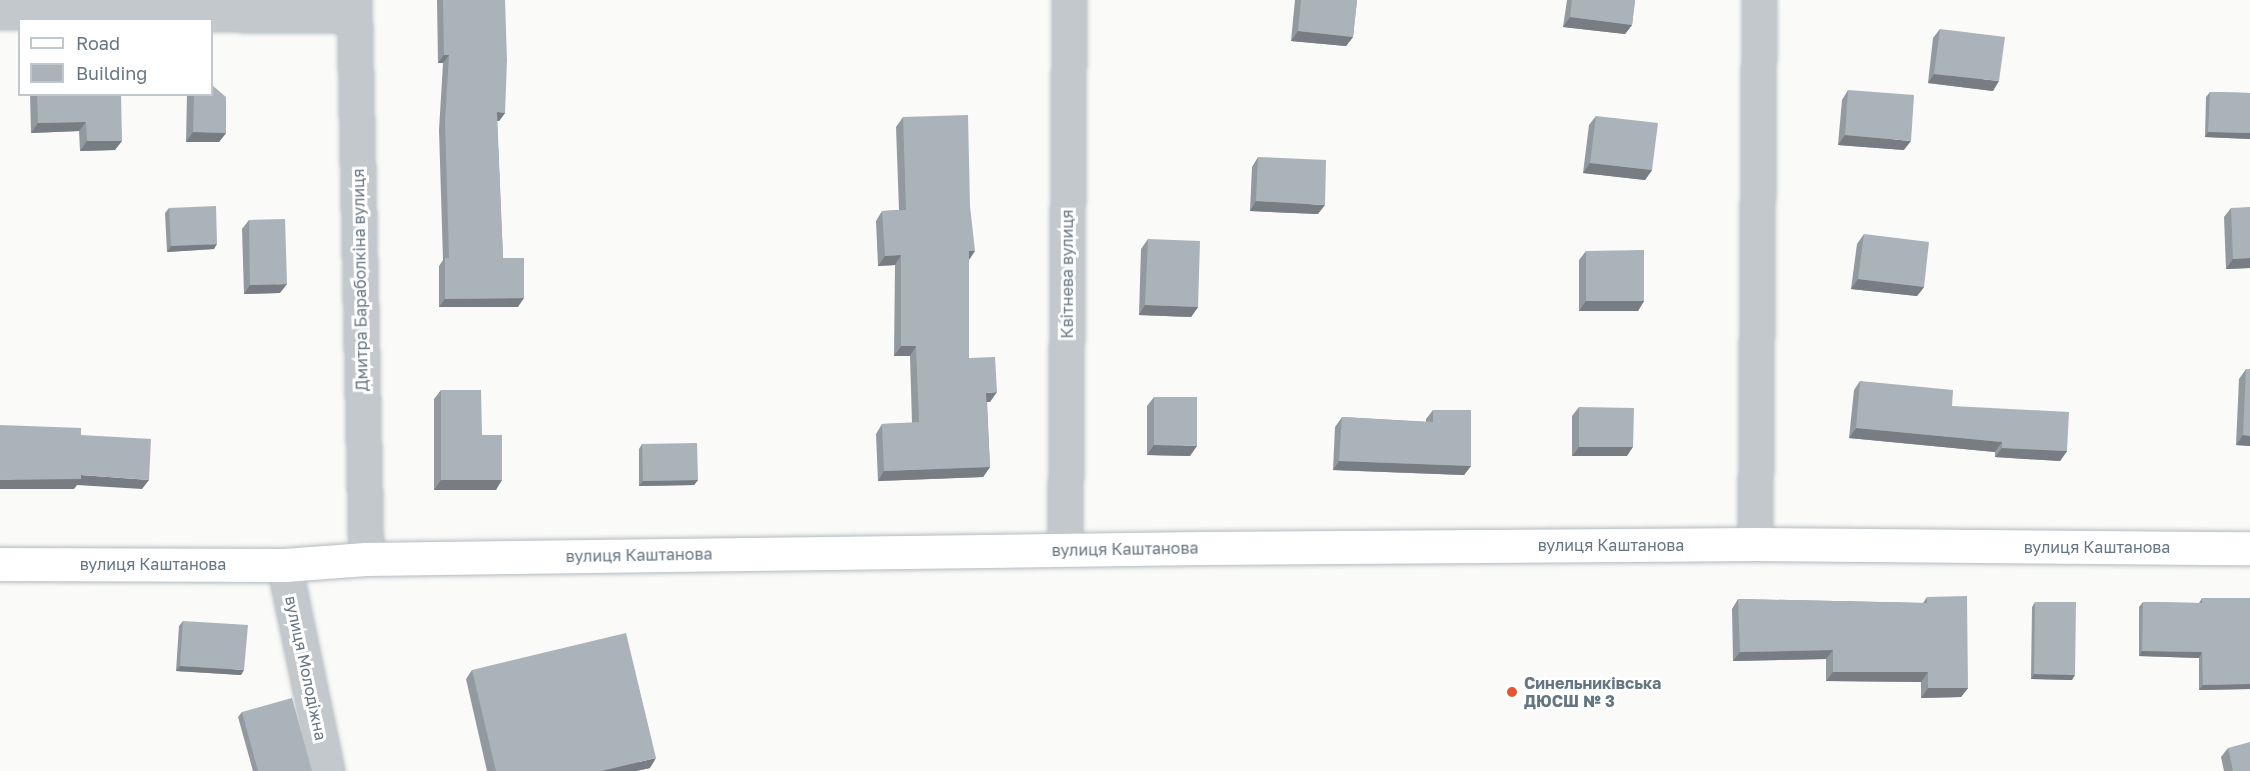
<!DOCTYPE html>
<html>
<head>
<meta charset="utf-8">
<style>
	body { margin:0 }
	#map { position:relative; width:2250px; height:771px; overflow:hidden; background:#fafaf8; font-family:"Golos Text",sans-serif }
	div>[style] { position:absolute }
	.roads { filter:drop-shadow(0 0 2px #b3babf) drop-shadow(0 0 2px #b3babf) }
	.street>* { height:33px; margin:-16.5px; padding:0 16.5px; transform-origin:16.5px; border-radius:16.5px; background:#c3c8cc }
	.secondary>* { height:33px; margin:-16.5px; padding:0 16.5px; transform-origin:16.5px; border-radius:16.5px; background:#fff }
	.wall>* { inset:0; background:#929a9f }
	.shaded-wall>* { inset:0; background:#777d82 }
	.building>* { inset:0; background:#aab3b9 }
	.dots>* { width:16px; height:16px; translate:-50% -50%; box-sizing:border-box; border:3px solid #fff; border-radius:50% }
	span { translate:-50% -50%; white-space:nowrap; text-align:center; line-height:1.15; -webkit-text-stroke:6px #fff; paint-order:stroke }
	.street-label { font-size:16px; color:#657683 }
	.poi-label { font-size:16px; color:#657683; font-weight:700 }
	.left { translate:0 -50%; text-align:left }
	.legend { position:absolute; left:18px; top:18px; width:195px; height:78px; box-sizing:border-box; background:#fff; border:2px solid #c1c8cd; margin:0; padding:8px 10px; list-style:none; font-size:18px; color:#657683 }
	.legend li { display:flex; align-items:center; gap:12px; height:30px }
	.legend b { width:30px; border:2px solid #c1c8cd }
</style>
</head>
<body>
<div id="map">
	<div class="roads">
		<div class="street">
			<div style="left:354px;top:0;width:559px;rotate:88.77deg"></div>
			<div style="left:0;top:12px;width:354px;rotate:0.6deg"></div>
			<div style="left:1755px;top:544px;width:544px;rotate:-89.58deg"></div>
			<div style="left:1065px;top:549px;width:549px;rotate:-89.58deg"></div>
			<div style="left:284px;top:565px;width:210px;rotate:78.2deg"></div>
		</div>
		<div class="secondary">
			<div style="left:0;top:564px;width:284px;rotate:0.2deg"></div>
			<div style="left:284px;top:565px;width:82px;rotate:-4.2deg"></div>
			<div style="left:366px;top:559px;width:835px;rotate:-0.75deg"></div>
			<div style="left:1201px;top:548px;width:554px;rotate:-0.41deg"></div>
			<div style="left:1755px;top:544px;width:495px;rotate:0.5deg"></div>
		</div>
	</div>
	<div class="wall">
		<div style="clip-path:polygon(437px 0,505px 0,505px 113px,499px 121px,497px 121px,503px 258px,518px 307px,439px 307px,439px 266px,443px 260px,439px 130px,443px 63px,438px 63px)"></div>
		<div style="clip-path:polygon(1295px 0,1357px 0,1353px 37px,1346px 46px,1291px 41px)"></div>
		<div style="clip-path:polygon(1567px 0,1635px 0,1632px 25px,1625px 34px,1563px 27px)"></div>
		<div style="clip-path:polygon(1940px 29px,1993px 91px,1928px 83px,1933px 38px)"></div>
		<div style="clip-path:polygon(1848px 90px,1904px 150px,1838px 145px,1842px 100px)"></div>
		<div style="clip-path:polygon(2210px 92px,2250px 93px,2250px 139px,2205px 137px,2206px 97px)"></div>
		<div style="clip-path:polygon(30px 94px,121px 94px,115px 150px,80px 151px,79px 131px,31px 133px)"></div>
		<div style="clip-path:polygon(187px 94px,212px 94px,226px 133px,219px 142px,186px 142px)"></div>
		<div style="clip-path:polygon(1596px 116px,1652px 170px,1645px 180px,1583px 173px,1589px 125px)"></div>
		<div style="clip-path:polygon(903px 117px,969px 259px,969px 358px,990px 402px,987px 402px,990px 467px,983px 477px,878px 481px,876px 434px,882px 424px,912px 423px,910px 356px,894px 356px,895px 265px,878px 266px,876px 221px,882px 211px,899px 210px,896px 127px)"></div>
		<div style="clip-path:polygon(1258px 157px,1318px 214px,1250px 211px,1252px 167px)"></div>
		<div style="clip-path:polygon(169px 208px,214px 249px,167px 252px,165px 213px)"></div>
		<div style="clip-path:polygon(2231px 208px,2250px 268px,2226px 269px,2224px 217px)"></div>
		<div style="clip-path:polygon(249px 220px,280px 293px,244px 294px,242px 229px)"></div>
		<div style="clip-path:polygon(1864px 234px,1924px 287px,1917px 296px,1851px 289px,1857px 244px)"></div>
		<div style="clip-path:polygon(1148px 239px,1198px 307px,1191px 317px,1139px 315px,1141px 249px)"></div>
		<div style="clip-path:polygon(1586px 251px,1644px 301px,1638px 311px,1579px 311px,1579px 260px)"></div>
		<div style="clip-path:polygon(2246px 369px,2250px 369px,2250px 446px,2236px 445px,2239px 379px)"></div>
		<div style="clip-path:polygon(1860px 381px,1952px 406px,2067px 451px,2060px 461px,1995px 457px,1995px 452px,1849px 438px,1854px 390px)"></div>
		<div style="clip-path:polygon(441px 390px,482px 435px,496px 490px,434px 490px,434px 399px)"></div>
		<div style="clip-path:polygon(1154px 397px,1190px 456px,1147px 455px,1147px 406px)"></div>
		<div style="clip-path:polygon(1579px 407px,1627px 456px,1572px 456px,1572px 416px)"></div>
		<div style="clip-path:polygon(1433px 410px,1471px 466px,1464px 475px,1333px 470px,1335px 427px,1342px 417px,1426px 422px,1426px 419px)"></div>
		<div style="clip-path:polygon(642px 444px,698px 480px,694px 485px,639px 486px,639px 449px)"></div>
		<div style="clip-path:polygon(1927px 597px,1968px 688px,1961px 697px,1921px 698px,1921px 682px,1826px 681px,1826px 659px,1733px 661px,1732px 609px,1738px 599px,1923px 603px)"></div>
		<div style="clip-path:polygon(2202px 598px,2250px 689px,2199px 690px,2199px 658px,2139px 656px,2139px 607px,2143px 602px,2199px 603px)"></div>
		<div style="clip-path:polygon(2035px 602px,2072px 680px,2031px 679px,2032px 607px)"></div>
		<div style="clip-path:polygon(183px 621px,241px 675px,176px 671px,179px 626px)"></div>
		<div style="clip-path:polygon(472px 670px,650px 768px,636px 771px,487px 771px,466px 679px)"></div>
		<div style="clip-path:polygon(242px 712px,312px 771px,253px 771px,238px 717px)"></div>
		<div style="clip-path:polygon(2228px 748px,2250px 771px,2224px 771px,2221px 757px)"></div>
	</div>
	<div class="shaded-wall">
		<div style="clip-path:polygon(1570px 17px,1632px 25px,1625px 34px,1563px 27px)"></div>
		<div style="clip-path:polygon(1298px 31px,1353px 37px,1346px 46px,1291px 41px)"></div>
		<div style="clip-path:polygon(444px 55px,449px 55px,443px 63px,438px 63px)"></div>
		<div style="clip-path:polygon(1934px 74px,1999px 81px,1993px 91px,1928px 83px)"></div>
		<div style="clip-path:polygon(497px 112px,505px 113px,499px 121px,491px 121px)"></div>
		<div style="clip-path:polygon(86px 122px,79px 131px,31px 133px,38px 123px)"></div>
		<div style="clip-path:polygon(193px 132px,226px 133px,219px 142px,186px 142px)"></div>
		<div style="clip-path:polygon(2208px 132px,2250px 133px,2250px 139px,2205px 137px)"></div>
		<div style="clip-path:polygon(1845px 135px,1911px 141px,1904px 150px,1838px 145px)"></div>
		<div style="clip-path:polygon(87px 141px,122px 141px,115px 150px,80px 151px)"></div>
		<div style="clip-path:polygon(1590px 163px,1652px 170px,1645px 180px,1583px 173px)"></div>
		<div style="clip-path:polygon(1256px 201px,1325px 205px,1318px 214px,1250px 211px)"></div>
		<div style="clip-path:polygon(217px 244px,214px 249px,167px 252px,171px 246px)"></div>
		<div style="clip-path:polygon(969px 251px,975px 251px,969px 260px)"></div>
		<div style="clip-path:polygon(901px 255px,895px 265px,878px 266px,885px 256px)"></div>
		<div style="clip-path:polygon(2250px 258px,2250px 268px,2226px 269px,2233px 259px)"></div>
		<div style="clip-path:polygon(1858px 279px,1924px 287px,1917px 296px,1851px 289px)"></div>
		<div style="clip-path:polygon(287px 284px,280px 293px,244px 294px,250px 285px)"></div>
		<div style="clip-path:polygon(524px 298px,518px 307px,439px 307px,445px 299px)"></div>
		<div style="clip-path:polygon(1586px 301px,1644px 301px,1638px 311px,1579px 311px)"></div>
		<div style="clip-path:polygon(1145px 305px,1198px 307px,1191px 317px,1139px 315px)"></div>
		<div style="clip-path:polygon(901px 346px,916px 346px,910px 356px,894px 356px)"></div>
		<div style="clip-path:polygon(997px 392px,990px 402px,980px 402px,986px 393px)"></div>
		<div style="clip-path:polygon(1856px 428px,2002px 442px,1995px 452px,1849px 438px)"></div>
		<div style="clip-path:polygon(2243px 435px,2250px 436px,2250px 446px,2236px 445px)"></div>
		<div style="clip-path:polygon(1154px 445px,1197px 446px,1190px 456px,1147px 455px)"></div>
		<div style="clip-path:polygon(1579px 447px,1633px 447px,1627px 456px,1572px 456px)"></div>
		<div style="clip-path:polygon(2002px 448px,2067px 451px,2060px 461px,1995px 457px)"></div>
		<div style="clip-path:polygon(1339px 461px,1471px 466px,1464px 475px,1333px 470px)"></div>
		<div style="clip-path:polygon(990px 467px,983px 477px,878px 481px,884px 471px)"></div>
		<div style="clip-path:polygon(81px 475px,149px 480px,142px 489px,77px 485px,74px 489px,0 489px,0 480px)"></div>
		<div style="clip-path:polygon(441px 480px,502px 480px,496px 490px,434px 490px)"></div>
		<div style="clip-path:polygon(698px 480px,694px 485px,639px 486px,643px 481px)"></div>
		<div style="clip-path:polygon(1833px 650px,1826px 659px,1733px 661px,1740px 652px)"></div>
		<div style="clip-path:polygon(2142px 651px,2202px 652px,2199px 658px,2139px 656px)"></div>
		<div style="clip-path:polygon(180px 666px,244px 670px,241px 675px,176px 671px)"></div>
		<div style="clip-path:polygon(1833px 672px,1928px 672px,1921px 682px,1826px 681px)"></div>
		<div style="clip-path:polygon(2034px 674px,2075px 675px,2072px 680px,2031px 679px)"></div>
		<div style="clip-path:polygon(2250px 684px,2250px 689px,2199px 690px,2203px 685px)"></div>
		<div style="clip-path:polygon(1928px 688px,1968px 688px,1961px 697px,1921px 698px)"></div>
		<div style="clip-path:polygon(656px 758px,650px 768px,636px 771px,601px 771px)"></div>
	</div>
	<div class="building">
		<div style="clip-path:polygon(443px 0,505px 0,507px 60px,505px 113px,497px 112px,503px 258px,524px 258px,524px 298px,445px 299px,445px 258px,449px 258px,445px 121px,449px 55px,444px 55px)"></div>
		<div style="clip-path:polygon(1301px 0,1357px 0,1353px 37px,1298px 31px)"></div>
		<div style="clip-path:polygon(1572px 0,1635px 0,1632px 25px,1570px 17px)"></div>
		<div style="clip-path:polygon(1940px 29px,2005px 37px,1999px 81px,1934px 74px)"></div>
		<div style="clip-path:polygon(212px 85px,226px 97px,226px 133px,193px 132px,194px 94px,212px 94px)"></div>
		<div style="clip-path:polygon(1848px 90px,1914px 95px,1911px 141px,1845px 135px)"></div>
		<div style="clip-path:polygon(2210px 92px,2250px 93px,2250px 133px,2208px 132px)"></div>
		<div style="clip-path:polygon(37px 94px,121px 94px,122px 141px,87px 141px,86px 122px,38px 123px)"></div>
		<div style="clip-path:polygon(968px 115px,970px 206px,975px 251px,969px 251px,969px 358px,995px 357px,997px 392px,986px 393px,990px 467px,884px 471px,882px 424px,919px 422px,916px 346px,901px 346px,901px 255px,885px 256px,882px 211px,906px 210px,903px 117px)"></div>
		<div style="clip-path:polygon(1596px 116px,1658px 123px,1652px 170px,1590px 163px)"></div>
		<div style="clip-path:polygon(1258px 157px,1326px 160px,1325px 205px,1256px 201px)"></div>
		<div style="clip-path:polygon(216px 206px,217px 244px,171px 246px,169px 208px)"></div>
		<div style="clip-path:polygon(2250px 207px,2250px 258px,2233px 259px,2231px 208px)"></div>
		<div style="clip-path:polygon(285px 219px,287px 284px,250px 285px,249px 220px)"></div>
		<div style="clip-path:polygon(1864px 234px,1929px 242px,1924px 287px,1858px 279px)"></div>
		<div style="clip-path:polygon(1148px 239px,1200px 241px,1198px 307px,1145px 305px)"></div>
		<div style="clip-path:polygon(1644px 250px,1644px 301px,1586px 301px,1586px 251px)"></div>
		<div style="clip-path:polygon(2246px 369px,2250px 369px,2250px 436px,2243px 435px)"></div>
		<div style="clip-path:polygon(1860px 381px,1953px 390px,1952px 406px,2069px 412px,2067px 451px,2002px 448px,2002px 442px,1856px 428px)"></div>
		<div style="clip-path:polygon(441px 390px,481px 390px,482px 435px,502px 435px,502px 480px,441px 480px)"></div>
		<div style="clip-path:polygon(1154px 397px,1197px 397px,1197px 446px,1154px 445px)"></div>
		<div style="clip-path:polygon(1579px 407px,1634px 408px,1633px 447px,1579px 447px)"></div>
		<div style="clip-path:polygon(1433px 410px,1471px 410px,1471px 466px,1339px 461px,1342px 417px,1433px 422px)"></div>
		<div style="clip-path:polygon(0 425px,81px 428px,81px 435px,151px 439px,149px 480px,81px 475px,81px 479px,0 480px)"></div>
		<div style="clip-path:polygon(697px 443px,698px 480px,643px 481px,642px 444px)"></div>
		<div style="clip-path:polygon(1967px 596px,1968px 688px,1928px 688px,1928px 672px,1833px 672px,1833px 650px,1740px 652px,1738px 599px,1927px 603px,1927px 597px)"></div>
		<div style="clip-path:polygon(2202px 598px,2250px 598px,2250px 684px,2203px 685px,2202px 652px,2142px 651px,2143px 602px,2202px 603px)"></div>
		<div style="clip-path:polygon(2035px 602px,2076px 602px,2075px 675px,2034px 674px)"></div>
		<div style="clip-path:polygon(183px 621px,248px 625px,244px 670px,180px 666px)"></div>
		<div style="clip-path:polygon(626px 633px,656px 758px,601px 771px,496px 771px,472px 670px)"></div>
		<div style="clip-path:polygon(292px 698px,312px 771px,258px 771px,242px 712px)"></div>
		<div style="clip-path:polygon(2250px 742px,2250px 771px,2233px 771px,2228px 748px)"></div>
	</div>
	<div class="dots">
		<div style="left:1512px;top:692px;background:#e4572e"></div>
	</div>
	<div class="street-label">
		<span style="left:1067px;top:274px;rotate:-90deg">Квітнева вулиця</span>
		<span style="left:360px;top:280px;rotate:-91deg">Дмитра Бараболкіна вулиця</span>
		<span style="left:1611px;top:545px">вулиця Каштанова</span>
		<span style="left:2097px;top:547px">вулиця Каштанова</span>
		<span style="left:1125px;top:549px;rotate:-1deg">вулиця Каштанова</span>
		<span style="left:639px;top:555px;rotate:-1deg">вулиця Каштанова</span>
		<span style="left:153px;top:564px">вулиця Каштанова</span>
		<span style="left:306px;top:668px;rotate:78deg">вулиця Молодіжна</span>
	</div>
	<div class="poi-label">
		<span class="left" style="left:1524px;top:692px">Синельниківська<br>ДЮСШ № 3</span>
	</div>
	<ul class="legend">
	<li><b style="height:8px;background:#fff"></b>Road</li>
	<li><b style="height:16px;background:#aab3b9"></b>Building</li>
	</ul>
</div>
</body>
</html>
